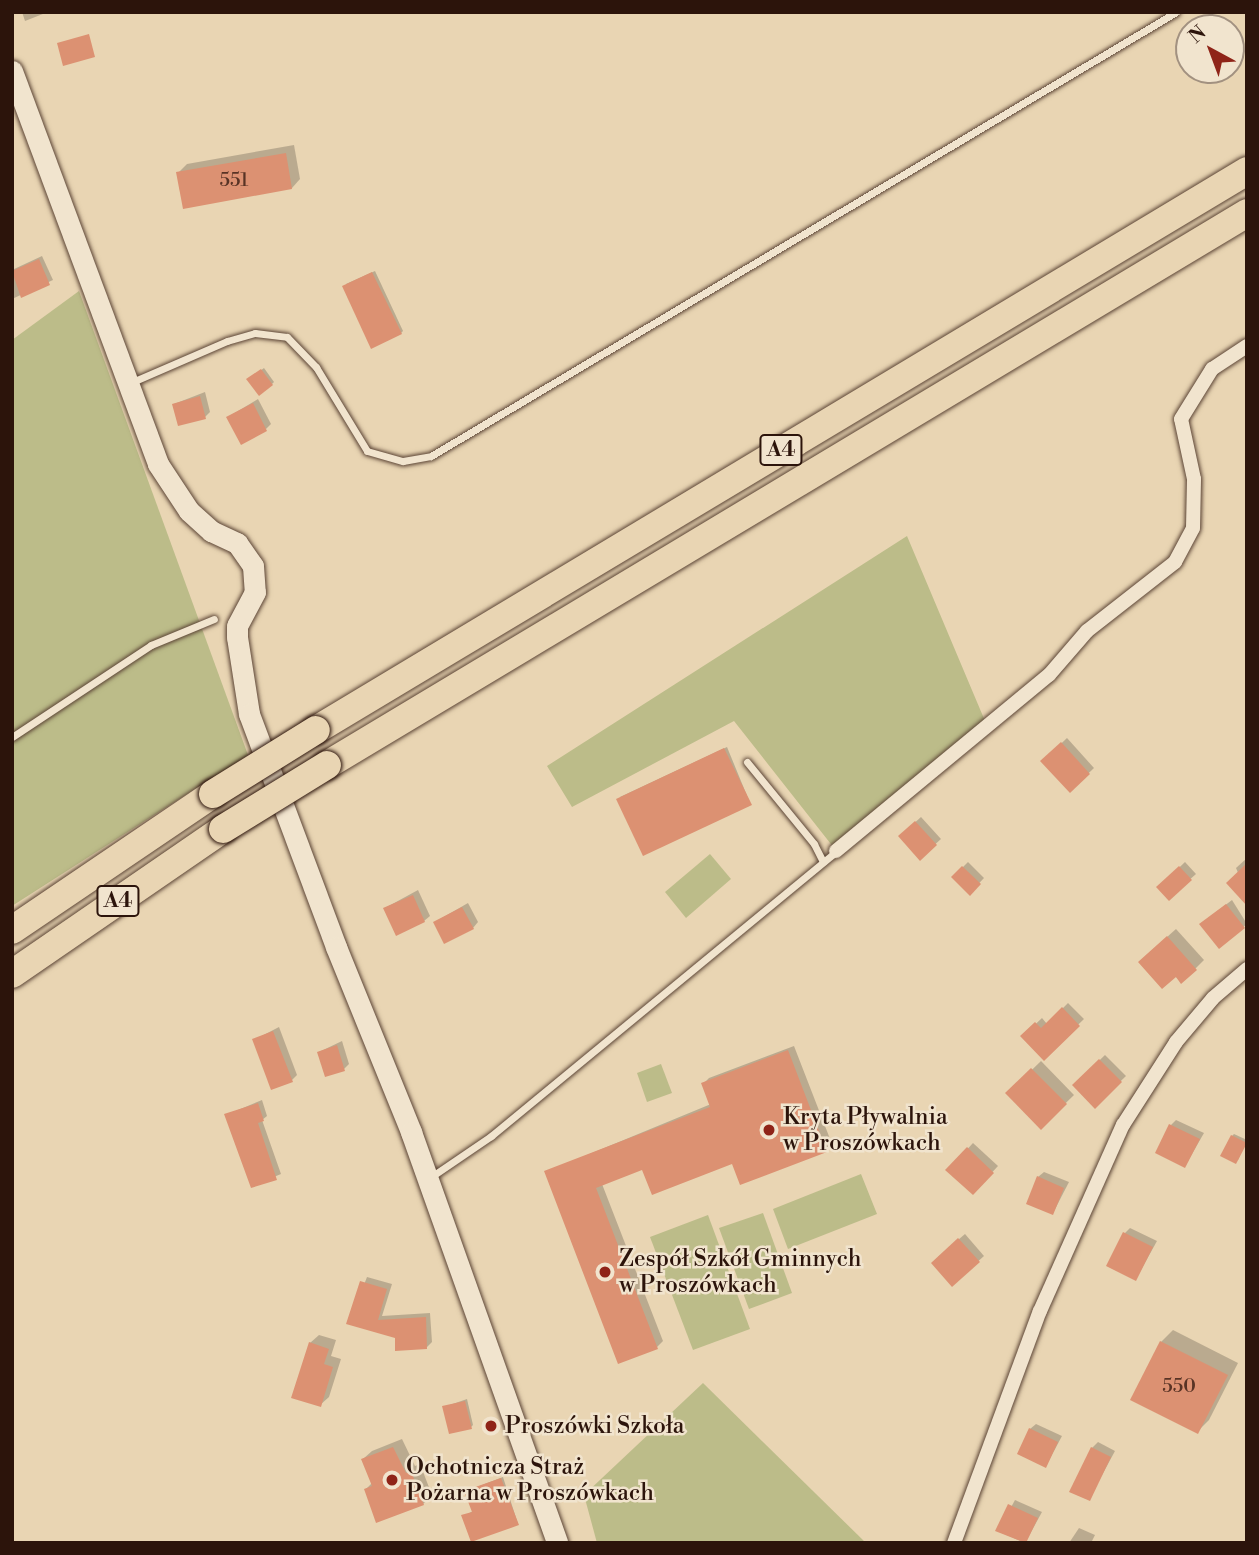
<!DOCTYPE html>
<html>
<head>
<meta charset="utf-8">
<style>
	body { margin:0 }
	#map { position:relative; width:1259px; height:1555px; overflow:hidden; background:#e9d5b3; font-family:"Libre Bodoni",serif }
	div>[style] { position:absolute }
	.green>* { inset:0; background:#bcbc89 }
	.shadow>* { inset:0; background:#0003 }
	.building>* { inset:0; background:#dc9172 }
	.roads { filter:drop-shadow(0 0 2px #5b4435) drop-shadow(0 0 2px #5b4435) }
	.lane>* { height:7px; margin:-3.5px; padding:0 3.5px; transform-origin:3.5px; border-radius:3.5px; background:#f1e4ce }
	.street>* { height:14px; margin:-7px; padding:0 7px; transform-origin:7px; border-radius:7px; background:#f1e4ce }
	.secondary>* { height:21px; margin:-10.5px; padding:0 10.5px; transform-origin:10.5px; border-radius:10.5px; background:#f1e4ce }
	.highway>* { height:28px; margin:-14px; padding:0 14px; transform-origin:14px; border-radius:14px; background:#e9d5b3 }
	.bridges { filter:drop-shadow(0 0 2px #2c140b) drop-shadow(0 0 2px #2c140b) }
	.highway-bridge>* { height:28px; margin:-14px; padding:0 14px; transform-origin:14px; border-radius:14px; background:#e9d5b3 }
	.dots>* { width:19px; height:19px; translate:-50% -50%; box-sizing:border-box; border:4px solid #f1e4ce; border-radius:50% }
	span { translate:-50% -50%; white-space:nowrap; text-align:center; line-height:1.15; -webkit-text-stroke:5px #f1e4ce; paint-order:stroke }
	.number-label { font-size:19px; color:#583325 }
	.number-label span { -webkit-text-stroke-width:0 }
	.shield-label span { padding:2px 5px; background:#f1e4ce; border:2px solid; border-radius:5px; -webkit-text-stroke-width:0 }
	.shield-label { font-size:21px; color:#2c140b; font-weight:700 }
	.poi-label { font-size:23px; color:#2c140b }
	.left { translate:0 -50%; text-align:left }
	.frame { position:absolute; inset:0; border:14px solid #2c140b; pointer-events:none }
	.north { position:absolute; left:1175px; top:14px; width:70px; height:70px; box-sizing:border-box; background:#f1e4ce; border:2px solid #a29180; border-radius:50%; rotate:319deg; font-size:19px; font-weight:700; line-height:28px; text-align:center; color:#2c140b }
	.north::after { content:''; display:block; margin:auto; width:24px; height:32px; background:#8f2418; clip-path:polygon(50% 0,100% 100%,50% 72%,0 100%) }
</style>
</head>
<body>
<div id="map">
	<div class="green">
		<div style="clip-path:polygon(79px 291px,248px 755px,12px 906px,12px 340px)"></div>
		<div style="clip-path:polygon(907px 536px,985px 721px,834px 848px,734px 721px,572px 807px,547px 766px)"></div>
		<div style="clip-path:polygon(710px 854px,731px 879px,686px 918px,665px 892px)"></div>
		<div style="clip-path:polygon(661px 1064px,672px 1093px,647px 1102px,637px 1073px)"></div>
		<div style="clip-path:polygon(861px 1174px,877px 1214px,788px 1249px,773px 1209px)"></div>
		<div style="clip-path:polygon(763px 1213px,792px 1293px,749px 1309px,719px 1228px)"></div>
		<div style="clip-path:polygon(708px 1215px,750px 1329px,693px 1350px,650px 1237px)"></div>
		<div style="clip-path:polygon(703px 1383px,866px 1543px,597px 1543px,584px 1495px)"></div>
	</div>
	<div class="shadow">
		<div style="clip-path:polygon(22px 12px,48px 12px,25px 21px)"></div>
		<div style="clip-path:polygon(294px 145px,300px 179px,292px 188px,178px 173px,187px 164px)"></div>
		<div style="clip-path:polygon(42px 256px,53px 280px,12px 299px,12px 270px)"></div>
		<div style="clip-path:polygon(375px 271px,403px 331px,401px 333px,346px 284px)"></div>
		<div style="clip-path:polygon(264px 368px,274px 382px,272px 384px,251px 378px)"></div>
		<div style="clip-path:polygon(205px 392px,210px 412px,205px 417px,174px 404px)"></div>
		<div style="clip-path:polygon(258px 399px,271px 424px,266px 429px,228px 417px)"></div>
		<div style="clip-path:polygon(1067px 738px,1094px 768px,1070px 791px,1043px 761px)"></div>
		<div style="clip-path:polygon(727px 747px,750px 803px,620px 797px)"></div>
		<div style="clip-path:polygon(921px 817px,941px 839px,920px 858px,900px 836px)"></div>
		<div style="clip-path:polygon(1247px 858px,1247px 894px,1236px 868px)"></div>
		<div style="clip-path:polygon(968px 862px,984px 878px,970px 893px,953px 877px)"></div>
		<div style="clip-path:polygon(1185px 862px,1196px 874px,1169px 898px,1159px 887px)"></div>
		<div style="clip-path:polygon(418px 890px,430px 916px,424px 921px,385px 908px)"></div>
		<div style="clip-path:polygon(1232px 900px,1247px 924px,1219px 946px,1207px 919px)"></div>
		<div style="clip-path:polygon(468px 903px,478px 922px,473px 928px,435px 922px)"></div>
		<div style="clip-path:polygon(1176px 929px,1204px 960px,1182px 982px,1148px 954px)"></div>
		<div style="clip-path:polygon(1068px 1003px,1084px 1019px,1044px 1058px,1023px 1036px,1042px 1018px,1047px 1024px)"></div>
		<div style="clip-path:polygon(279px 1027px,297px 1075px,292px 1080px,254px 1040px)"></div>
		<div style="clip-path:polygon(342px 1041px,349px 1064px,344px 1069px,319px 1052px)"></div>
		<div style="clip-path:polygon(794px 1046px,832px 1144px,826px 1150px,643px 1168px,602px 1184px,663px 1341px,657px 1347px,546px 1172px,711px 1104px,703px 1084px,709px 1078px)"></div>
		<div style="clip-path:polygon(1105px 1055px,1126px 1076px,1095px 1106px,1074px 1085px)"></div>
		<div style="clip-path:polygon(1041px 1061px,1074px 1095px,1041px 1127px,1008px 1093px)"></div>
		<div style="clip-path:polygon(262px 1100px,267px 1116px,262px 1120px,281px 1174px,252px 1186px,226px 1115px)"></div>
		<div style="clip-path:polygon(1176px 1120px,1204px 1133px,1185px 1166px,1171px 1125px)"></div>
		<div style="clip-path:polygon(1234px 1134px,1247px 1140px,1238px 1160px,1232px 1136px)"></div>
		<div style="clip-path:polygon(973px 1143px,998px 1166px,973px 1193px,948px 1170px)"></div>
		<div style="clip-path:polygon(1044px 1172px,1069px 1182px,1053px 1213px,1038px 1177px)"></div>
		<div style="clip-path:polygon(1130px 1228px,1157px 1241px,1136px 1279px,1125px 1233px)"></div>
		<div style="clip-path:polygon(965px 1234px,984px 1256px,952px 1285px,938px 1257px)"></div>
		<div style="clip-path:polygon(367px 1277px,392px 1284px,382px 1316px,430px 1313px,432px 1342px,427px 1347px,349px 1323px)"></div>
		<div style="clip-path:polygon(1173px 1330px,1238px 1363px,1209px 1420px,1198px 1431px,1161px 1342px)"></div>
		<div style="clip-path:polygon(319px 1335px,336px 1340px,331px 1356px,341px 1359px,329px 1397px,320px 1405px,310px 1343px)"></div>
		<div style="clip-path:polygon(467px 1399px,473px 1425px,471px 1427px,444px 1407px)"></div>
		<div style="clip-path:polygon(1036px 1424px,1062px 1436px,1046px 1466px,1030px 1429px)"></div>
		<div style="clip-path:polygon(402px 1439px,415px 1466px,420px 1464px,432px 1495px,423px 1504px,366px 1489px,372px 1483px,363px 1459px,372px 1451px)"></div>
		<div style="clip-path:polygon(1098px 1442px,1115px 1451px,1089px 1499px,1092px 1448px)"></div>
		<div style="clip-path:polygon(503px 1477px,518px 1524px,464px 1516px,473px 1511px,469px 1490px)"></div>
		<div style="clip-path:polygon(1015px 1500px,1042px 1512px,1025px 1543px,998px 1531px)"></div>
		<div style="clip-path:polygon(1079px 1528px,1095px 1535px,1091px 1543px,1069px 1543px)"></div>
	</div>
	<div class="building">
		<div style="clip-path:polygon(89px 34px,95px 57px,63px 66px,57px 43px)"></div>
		<div style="clip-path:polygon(286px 153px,292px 189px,183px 209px,176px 172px)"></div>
		<div style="clip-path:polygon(39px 259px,50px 285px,21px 298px,12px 271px)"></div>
		<div style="clip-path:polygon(372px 272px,402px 334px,371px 349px,342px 286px)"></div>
		<div style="clip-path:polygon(261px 369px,273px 385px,259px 396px,246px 379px)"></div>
		<div style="clip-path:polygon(200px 396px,206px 419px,178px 426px,172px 404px)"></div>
		<div style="clip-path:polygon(253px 403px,267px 431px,241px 445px,226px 417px)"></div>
		<div style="clip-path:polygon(1061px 742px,1090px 774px,1070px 793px,1040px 761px)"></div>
		<div style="clip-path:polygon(724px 748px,752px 805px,643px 856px,616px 799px)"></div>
		<div style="clip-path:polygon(915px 821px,937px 845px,920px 861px,898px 836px)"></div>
		<div style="clip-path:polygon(1247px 863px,1247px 906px,1226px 883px)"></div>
		<div style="clip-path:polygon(962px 866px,981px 884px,970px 896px,951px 877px)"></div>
		<div style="clip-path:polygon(1179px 866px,1192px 880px,1169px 901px,1156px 887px)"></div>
		<div style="clip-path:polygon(413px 895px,425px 922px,396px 936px,383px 908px)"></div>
		<div style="clip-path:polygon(1226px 904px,1245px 928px,1219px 949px,1199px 924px)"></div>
		<div style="clip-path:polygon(462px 907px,474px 929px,444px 944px,433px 922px)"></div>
		<div style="clip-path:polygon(1167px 936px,1197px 970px,1181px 984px,1176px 977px,1162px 989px,1138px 962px)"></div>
		<div style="clip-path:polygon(1062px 1007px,1080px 1026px,1044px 1061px,1020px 1036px,1035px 1022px,1041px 1028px)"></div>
		<div style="clip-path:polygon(273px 1031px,293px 1082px,271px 1090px,252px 1039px)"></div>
		<div style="clip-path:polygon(337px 1045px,345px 1071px,325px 1077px,317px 1052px)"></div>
		<div style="clip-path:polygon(788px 1050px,827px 1152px,740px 1185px,732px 1164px,652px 1195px,642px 1170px,596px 1188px,658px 1349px,618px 1364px,544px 1171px,710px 1107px,701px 1083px)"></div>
		<div style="clip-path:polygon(1099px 1059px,1122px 1082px,1095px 1109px,1072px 1085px)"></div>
		<div style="clip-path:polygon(1031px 1068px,1067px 1104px,1041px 1130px,1005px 1093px)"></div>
		<div style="clip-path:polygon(258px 1103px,264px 1121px,258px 1123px,277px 1180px,251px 1188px,224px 1114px)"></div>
		<div style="clip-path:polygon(1169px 1124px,1200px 1139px,1185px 1168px,1155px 1153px)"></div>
		<div style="clip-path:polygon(1231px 1135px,1247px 1143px,1236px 1164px,1220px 1156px)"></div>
		<div style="clip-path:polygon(967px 1147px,994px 1173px,973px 1195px,945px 1170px)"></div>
		<div style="clip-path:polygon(1037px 1176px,1064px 1188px,1053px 1215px,1026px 1204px)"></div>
		<div style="clip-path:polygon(1123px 1232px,1153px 1247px,1136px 1281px,1106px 1266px)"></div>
		<div style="clip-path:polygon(958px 1238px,980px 1262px,952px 1287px,931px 1263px)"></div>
		<div style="clip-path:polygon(360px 1281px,387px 1289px,378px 1320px,426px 1317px,427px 1349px,395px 1351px,395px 1338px,346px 1324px)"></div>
		<div style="clip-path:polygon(1160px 1341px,1228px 1375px,1198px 1434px,1130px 1400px)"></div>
		<div style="clip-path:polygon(309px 1342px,329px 1349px,324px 1364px,333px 1367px,321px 1407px,291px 1398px)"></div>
		<div style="clip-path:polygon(465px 1401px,472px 1429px,449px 1434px,442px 1406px)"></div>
		<div style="clip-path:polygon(1029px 1428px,1058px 1442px,1046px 1468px,1017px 1454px)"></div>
		<div style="clip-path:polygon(393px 1447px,406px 1473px,411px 1471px,424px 1505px,376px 1523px,364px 1489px,372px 1486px,361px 1459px)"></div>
		<div style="clip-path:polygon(1091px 1447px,1111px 1457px,1090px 1501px,1069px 1492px)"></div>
		<div style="clip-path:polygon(501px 1478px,519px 1525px,471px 1542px,461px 1515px,472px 1512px,464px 1491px)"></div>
		<div style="clip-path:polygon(1008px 1504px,1038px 1518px,1026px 1543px,995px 1531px)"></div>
	</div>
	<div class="roads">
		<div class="lane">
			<div style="left:130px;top:383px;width:106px;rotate:-23.4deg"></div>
			<div style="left:227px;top:341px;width:29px;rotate:-16deg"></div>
			<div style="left:255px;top:333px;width:32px;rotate:7deg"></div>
			<div style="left:287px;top:337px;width:42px;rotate:46deg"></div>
			<div style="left:316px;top:367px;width:98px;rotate:58.7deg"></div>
			<div style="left:367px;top:451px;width:37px;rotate:16deg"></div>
			<div style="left:403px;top:461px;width:28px;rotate:-10deg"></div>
			<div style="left:431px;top:456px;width:867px;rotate:-30.79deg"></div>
			<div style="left:12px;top:737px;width:167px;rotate:-33.5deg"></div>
			<div style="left:151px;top:645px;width:68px;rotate:-22.4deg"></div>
			<div style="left:747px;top:762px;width:106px;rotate:50.7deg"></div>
			<div style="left:814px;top:844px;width:20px;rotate:63deg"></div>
			<div style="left:431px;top:1177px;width:73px;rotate:-34.3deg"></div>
			<div style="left:491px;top:1136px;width:447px;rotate:-39.5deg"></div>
		</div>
		<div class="street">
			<div style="left:836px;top:851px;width:276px;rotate:-39.6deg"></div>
			<div style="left:1049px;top:675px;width:58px;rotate:-49.2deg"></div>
			<div style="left:1087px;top:631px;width:112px;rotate:-38.1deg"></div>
			<div style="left:1175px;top:562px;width:38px;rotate:-62deg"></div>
			<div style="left:1193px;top:528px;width:49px;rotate:-88.8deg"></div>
			<div style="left:1194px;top:479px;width:61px;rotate:-102.2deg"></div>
			<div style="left:1181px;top:419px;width:59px;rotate:-58.2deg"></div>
			<div style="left:1212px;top:369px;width:42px;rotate:-33.3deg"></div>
			<div style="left:954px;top:1543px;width:247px;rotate:-69.7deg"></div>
			<div style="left:1040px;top:1311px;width:204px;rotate:-66deg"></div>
			<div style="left:1123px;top:1125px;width:98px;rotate:-57.4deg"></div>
			<div style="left:1176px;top:1042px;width:57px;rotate:-49.9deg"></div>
			<div style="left:1213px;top:998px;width:45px;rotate:-40.5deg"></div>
		</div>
		<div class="secondary">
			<div style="left:12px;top:71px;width:419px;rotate:69.6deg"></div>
			<div style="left:158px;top:464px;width:56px;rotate:56.6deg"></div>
			<div style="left:189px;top:511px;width:30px;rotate:42deg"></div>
			<div style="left:211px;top:531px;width:29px;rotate:25deg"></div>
			<div style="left:237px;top:543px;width:28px;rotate:55deg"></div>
			<div style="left:253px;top:566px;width:26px;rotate:86deg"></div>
			<div style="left:255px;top:592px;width:38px;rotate:118deg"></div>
			<div style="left:237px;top:626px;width:11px;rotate:90deg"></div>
			<div style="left:237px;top:637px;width:78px;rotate:81.1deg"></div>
			<div style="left:249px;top:714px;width:249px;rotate:69.5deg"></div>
			<div style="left:336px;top:947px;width:200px;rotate:67.9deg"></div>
			<div style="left:411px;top:1132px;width:436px;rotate:70.4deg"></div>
		</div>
		<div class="highway">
			<div style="left:316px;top:730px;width:1086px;rotate:-30.98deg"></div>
			<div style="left:327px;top:765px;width:1073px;rotate:-30.96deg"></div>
			<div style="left:12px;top:930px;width:243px;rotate:-34.1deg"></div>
			<div style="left:12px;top:974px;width:256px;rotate:-34.5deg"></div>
		</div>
	</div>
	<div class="bridges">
		<div class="highway-bridge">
			<div style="left:213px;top:794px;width:121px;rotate:-31.9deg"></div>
			<div style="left:223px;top:829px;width:122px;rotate:-31.6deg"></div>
		</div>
	</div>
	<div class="dots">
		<div style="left:769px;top:1130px;background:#8f2418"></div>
		<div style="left:605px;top:1272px;background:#8f2418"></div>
		<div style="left:491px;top:1426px;background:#8f2418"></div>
		<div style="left:392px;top:1480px;background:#8f2418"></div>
	</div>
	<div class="number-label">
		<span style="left:234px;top:181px">551</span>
		<span style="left:1179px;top:1387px">550</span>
	</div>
	<div class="shield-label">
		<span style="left:781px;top:450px">A4</span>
		<span style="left:118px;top:901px">A4</span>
	</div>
	<div class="poi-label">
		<span class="left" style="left:783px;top:1130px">Kryta Pływalnia<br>w Proszówkach</span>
		<span class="left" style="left:619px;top:1272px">Zespół Szkół Gminnych<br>w Proszówkach</span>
		<span class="left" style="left:505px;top:1426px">Proszówki Szkoła</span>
		<span class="left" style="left:406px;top:1480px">Ochotnicza Straż<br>Pożarna w Proszówkach</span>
	</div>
	<div class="frame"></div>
	<div class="north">N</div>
</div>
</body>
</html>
